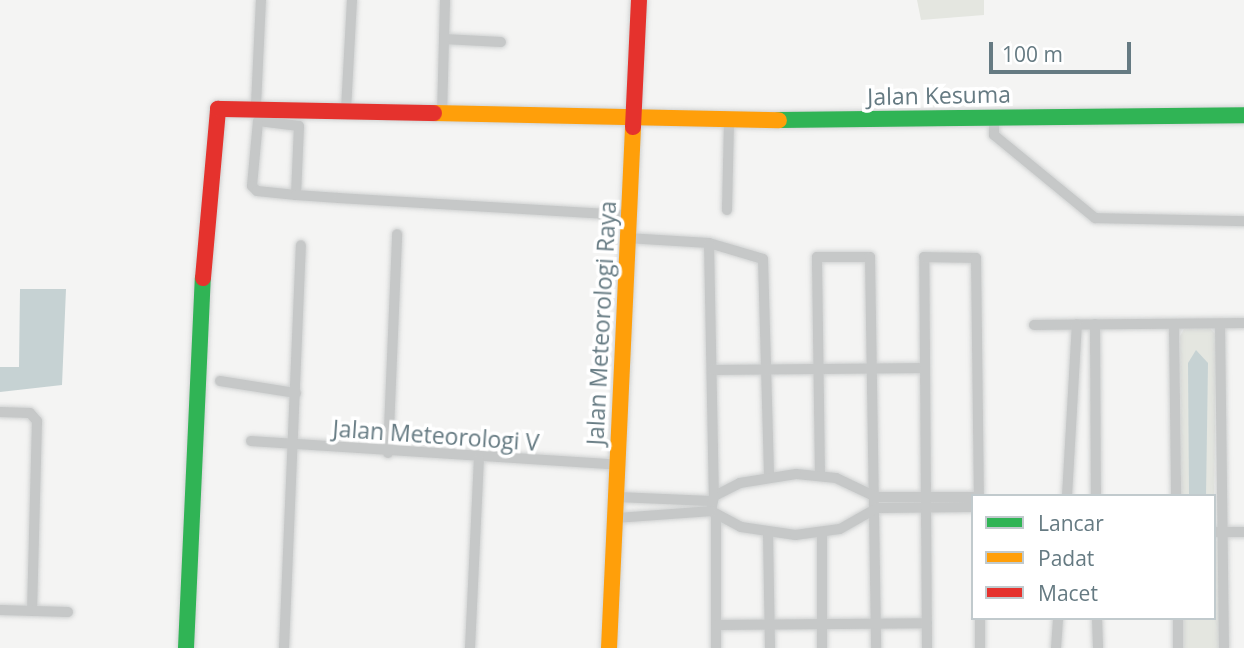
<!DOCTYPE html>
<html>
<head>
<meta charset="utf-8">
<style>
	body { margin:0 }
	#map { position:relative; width:1244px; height:648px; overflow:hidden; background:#f4f4f3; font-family:"Open Sans",sans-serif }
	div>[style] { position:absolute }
	.green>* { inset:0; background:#e4e6e0 }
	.water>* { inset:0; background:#c6d2d3 }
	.roads { filter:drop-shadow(0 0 2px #d0d2d2) drop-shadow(0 0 2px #d0d2d2) }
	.street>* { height:10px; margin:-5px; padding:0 5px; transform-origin:5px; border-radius:5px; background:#c6c8c8 }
	.fast>* { height:16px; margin:-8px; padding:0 8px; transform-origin:8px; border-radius:8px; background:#30b455 }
	.slow>* { height:16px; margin:-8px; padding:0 8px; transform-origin:8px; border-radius:8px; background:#ff9f0a }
	.jam>* { height:16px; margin:-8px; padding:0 8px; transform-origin:8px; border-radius:8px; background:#e5322d }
	span { translate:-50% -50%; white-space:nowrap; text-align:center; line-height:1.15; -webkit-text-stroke:7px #fff; paint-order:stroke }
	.street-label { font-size:23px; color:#657a82 }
	.legend { position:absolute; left:971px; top:494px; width:245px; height:126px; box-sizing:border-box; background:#fff; border:2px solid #c1cacd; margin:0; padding:9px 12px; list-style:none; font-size:21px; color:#657a82 }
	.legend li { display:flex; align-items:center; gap:14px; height:35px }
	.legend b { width:35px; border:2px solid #c1cacd }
	.scale { position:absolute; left:989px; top:42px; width:142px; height:32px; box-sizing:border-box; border:4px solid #657a82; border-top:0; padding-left:9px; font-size:21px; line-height:24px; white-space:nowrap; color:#657a82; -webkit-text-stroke:5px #fff; paint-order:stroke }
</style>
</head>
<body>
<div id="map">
	<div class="green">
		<div style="clip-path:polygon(917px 0,984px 0,984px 15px,921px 20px)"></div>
		<div style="clip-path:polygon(1210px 328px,1216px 335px,1214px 526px,1214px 496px,1181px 496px,1180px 336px,1184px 329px)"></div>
		<div style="clip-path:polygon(1214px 538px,1220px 544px,1221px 648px,1182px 648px,1182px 618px,1214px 618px)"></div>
	</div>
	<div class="water">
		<div style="clip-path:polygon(20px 289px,66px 289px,62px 385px,0 392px,0 367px,19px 367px)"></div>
		<div style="clip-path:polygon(1196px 350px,1208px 363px,1206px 496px,1189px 496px,1188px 363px)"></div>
	</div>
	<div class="roads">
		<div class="street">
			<div style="left:444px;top:39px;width:57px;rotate:3deg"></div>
			<div style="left:256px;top:105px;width:105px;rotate:-87.3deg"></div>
			<div style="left:346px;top:110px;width:110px;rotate:-86.9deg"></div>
			<div style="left:442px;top:115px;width:115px;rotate:-88.5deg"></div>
			<div style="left:994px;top:117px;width:18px;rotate:90deg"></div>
			<div style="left:994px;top:135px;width:131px;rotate:39.4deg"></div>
			<div style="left:1095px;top:218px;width:149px;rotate:1.2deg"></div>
			<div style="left:296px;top:195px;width:69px;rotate:-87.5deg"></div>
			<div style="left:299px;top:126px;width:41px;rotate:-173deg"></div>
			<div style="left:258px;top:121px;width:65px;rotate:95.3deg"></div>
			<div style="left:252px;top:186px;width:7px;rotate:45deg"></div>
			<div style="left:257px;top:191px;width:39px;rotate:6deg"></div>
			<div style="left:296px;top:195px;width:43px;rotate:4deg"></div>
			<div style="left:339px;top:198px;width:289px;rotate:3.4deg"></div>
			<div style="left:727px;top:210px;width:90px;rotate:-88.7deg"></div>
			<div style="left:627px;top:238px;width:82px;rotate:3.5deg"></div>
			<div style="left:709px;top:243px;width:56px;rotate:16.5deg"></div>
			<div style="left:763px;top:259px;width:219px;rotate:88.4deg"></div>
			<div style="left:709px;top:243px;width:253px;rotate:88.9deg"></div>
			<div style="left:1095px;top:324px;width:172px;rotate:89.7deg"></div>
			<div style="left:1174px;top:324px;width:172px;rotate:89.3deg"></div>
			<div style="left:1220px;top:324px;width:324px;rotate:89.3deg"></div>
			<div style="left:1034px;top:325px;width:210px;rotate:-0.5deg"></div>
			<div style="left:713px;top:370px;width:212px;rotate:-0.5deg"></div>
			<div style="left:220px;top:381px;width:77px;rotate:9deg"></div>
			<div style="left:0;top:412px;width:30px;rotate:2deg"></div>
			<div style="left:30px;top:413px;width:11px;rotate:49deg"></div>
			<div style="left:37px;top:421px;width:190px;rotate:91.5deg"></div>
			<div style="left:251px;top:441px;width:368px;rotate:3.7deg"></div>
			<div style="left:388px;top:453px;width:219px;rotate:-87.6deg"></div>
			<div style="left:820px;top:475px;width:218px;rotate:-90.8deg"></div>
			<div style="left:817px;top:257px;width:53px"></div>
			<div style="left:870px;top:257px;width:391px;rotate:89.1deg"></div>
			<div style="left:1067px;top:496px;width:172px;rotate:-86.7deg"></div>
			<div style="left:617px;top:497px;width:94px;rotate:2.4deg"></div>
			<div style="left:973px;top:497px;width:97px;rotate:180deg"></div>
			<div style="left:876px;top:497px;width:44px;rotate:-154.6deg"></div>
			<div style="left:836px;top:478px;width:40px;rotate:-174.3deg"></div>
			<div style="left:796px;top:474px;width:57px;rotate:170.9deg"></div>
			<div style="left:740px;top:483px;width:29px;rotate:153deg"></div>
			<div style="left:714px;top:496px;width:15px;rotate:101deg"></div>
			<div style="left:711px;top:511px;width:34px;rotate:28deg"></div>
			<div style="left:741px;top:527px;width:55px;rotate:8.4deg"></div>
			<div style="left:795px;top:535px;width:45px;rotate:-7.6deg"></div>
			<div style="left:840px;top:529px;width:43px;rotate:-29.6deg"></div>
			<div style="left:877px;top:508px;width:96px;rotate:-0.6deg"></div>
			<div style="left:716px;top:517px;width:131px;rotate:90deg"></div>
			<div style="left:616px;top:518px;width:95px;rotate:-4.2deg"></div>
			<div style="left:822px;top:532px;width:116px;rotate:90deg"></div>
			<div style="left:1214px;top:532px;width:30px"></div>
			<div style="left:768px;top:533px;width:115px;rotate:89deg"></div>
			<div style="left:0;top:610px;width:68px;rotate:1.7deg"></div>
			<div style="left:980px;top:618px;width:30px;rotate:90deg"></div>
			<div style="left:1097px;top:618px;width:30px;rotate:88deg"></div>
			<div style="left:1178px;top:618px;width:30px;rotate:90deg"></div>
			<div style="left:716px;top:625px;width:211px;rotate:-0.5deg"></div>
			<div style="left:284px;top:648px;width:403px;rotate:-87.6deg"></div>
			<div style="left:470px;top:648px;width:189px;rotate:-87.3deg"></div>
			<div style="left:927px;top:648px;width:391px;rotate:-90.4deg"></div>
			<div style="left:924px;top:257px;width:52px;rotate:1.1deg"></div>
			<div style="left:976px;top:258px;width:238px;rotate:89.3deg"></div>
			<div style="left:1056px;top:648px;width:30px;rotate:-86deg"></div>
		</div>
		<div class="fast">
			<div style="left:779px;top:120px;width:465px;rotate:-0.6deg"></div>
			<div style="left:186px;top:648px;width:370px;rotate:-87.4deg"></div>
		</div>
		<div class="slow">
			<div style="left:434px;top:113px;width:345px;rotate:1.2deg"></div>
			<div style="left:609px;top:648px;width:522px;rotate:-87.36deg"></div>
		</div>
		<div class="jam">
			<div style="left:633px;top:127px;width:127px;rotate:-87.3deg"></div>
			<div style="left:203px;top:278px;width:170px;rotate:-84.9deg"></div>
			<div style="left:218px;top:109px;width:216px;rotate:1.1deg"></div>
		</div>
	</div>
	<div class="street-label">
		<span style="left:939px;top:95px;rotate:-1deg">Jalan Kesuma</span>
		<span style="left:601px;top:323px;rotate:-87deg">Jalan Meteorologi Raya</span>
		<span style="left:436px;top:435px;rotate:4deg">Jalan Meteorologi V</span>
	</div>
	<ul class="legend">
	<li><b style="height:9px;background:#30b455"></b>Lancar</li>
	<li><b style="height:9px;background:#ff9f0a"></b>Padat</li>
	<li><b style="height:9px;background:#e5322d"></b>Macet</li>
	</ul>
	<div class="scale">100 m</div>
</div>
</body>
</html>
